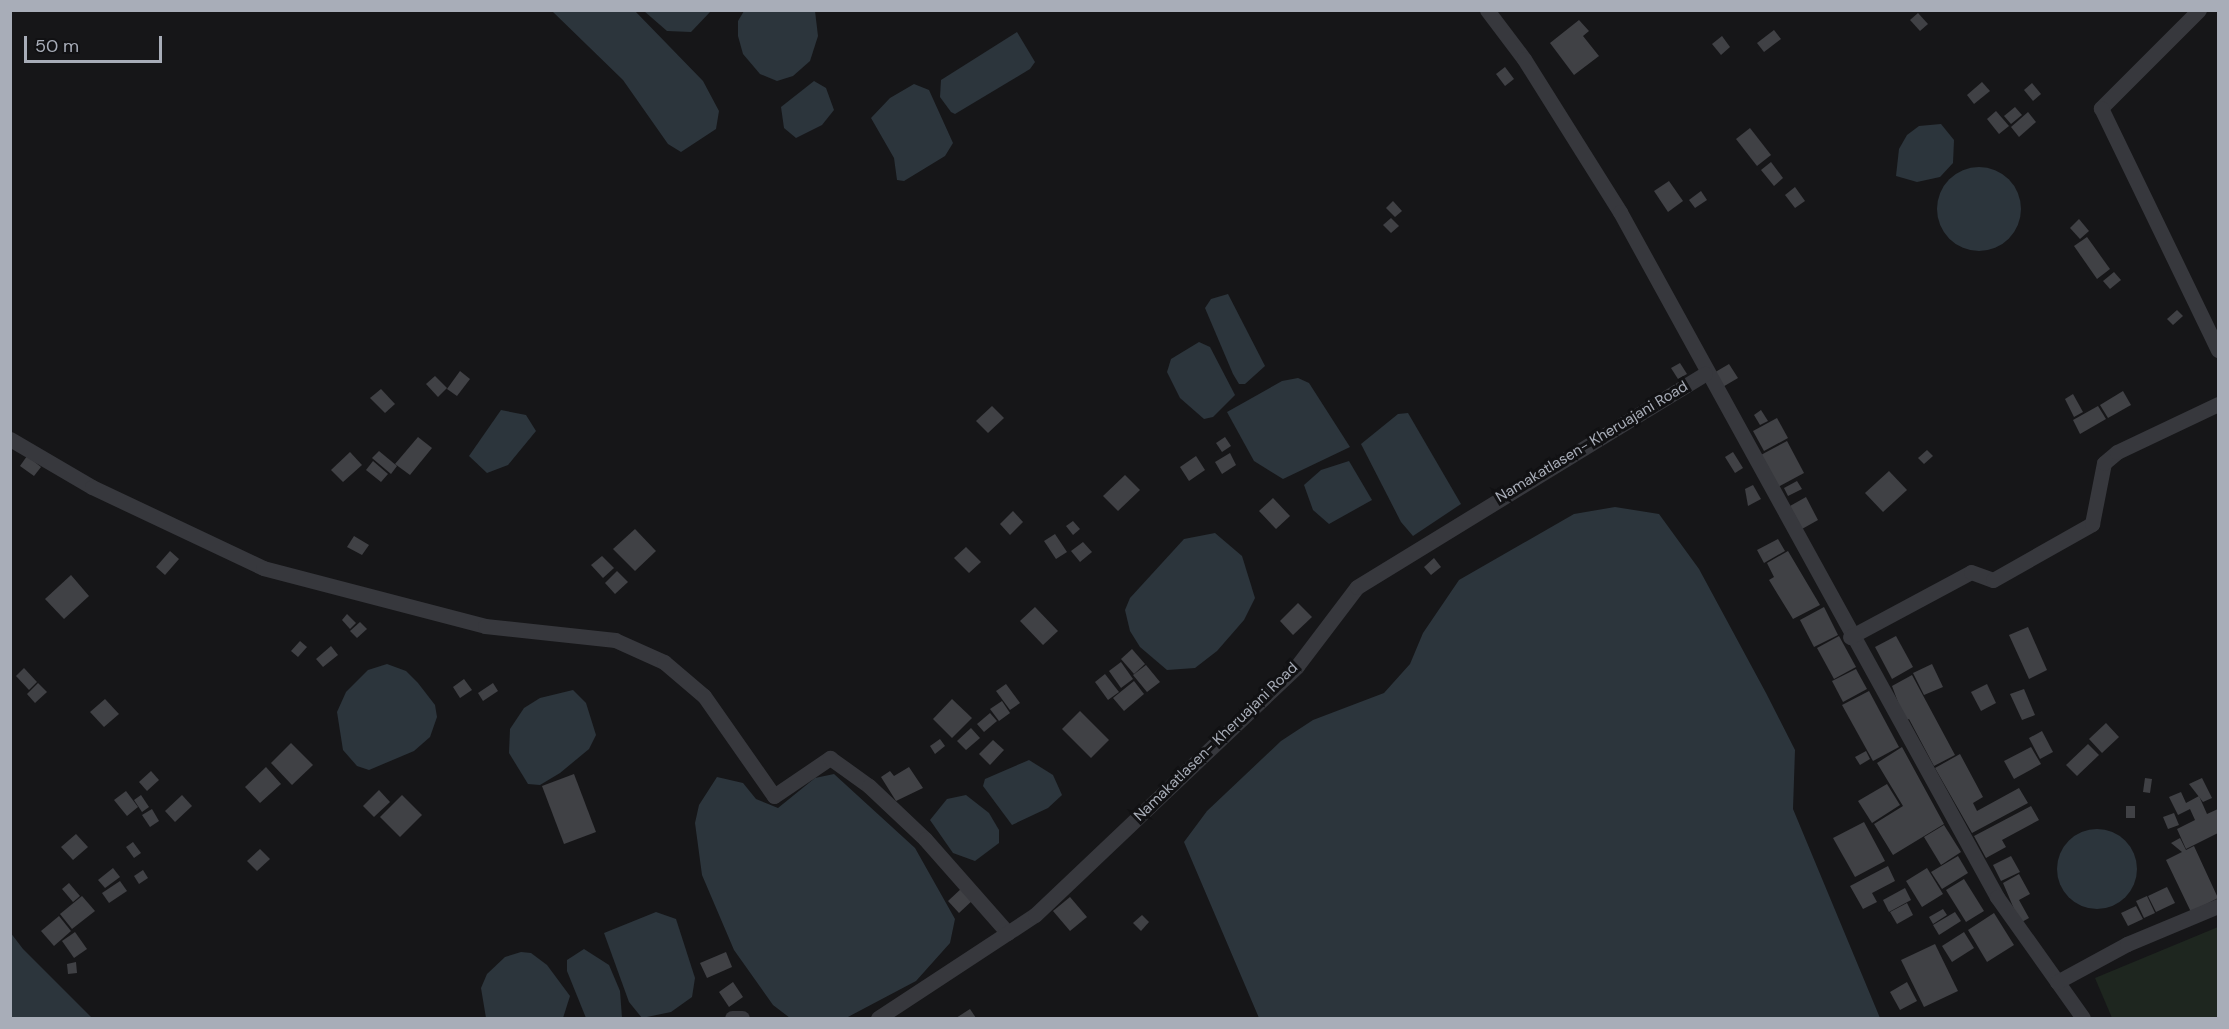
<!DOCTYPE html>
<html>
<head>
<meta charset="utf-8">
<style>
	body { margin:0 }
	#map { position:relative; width:2229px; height:1029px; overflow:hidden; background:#161618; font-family:"DM Sans",sans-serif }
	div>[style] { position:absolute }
	.green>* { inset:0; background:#1e261f }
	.water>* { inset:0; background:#2c353c }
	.round { border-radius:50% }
	.building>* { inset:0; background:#404145 }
	.street>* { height:15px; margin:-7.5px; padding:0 7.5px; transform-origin:7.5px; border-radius:7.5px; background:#37383d }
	span { translate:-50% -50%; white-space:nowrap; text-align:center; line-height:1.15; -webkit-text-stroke:6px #111113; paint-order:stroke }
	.street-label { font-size:15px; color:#a8adb8 }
	.frame { position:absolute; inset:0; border:12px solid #a8adb8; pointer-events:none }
	.scale { position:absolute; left:24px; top:36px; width:138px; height:27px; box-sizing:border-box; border:3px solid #a8adb8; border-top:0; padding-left:8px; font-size:18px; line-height:21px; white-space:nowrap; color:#a8adb8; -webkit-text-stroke:4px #111113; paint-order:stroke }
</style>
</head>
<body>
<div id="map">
	<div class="green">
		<div style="clip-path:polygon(2218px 927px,2218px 1018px,2112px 1018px,2095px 978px)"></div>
	</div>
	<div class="water">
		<div style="clip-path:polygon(552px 11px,635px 11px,703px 81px,719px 111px,716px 129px,681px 152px,668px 144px,623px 80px)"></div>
		<div style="clip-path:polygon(644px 11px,711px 11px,691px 32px,667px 31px)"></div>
		<div style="clip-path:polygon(744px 11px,815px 11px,818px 36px,810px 61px,793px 76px,777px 81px,760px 74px,743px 54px,738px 36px,738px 21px)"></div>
		<div style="clip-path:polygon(1017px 32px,1035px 62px,1030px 69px,955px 114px,951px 112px,940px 97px,941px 80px)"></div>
		<div style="clip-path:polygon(814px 81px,826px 88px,834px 110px,822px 125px,796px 138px,784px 128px,781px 107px)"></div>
		<div style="clip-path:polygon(914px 84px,929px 90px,953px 143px,945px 156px,904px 181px,897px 180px,894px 158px,871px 118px,890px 98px)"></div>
		<div style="clip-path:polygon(1941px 124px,1954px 140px,1953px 163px,1940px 177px,1917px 182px,1896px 176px,1899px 149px,1907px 135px,1919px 126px)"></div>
		<div class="round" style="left:1937px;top:167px;width:84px;height:84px"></div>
		<div style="clip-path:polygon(1228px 294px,1265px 366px,1245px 384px,1239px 384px,1233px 374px,1205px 308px,1211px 299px)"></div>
		<div style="clip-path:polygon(1199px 342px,1210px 347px,1235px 395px,1213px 417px,1204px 419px,1180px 398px,1167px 372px,1171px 359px)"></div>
		<div style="clip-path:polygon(1298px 378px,1309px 383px,1350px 447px,1283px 479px,1254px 461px,1227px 412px,1282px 381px)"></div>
		<div style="clip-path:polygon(501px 410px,526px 415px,536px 431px,508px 465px,487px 473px,469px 456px)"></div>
		<div style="clip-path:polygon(1408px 413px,1461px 504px,1413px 536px,1401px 522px,1361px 444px,1398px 414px)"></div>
		<div style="clip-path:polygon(1349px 461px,1372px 500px,1329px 524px,1313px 510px,1304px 485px,1321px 470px)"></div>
		<div style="clip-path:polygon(1615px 507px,1659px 514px,1699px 569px,1766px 693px,1795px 750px,1793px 809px,1880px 1018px,1259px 1018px,1184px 842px,1207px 811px,1281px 741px,1313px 720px,1384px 693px,1410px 664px,1423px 633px,1459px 580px,1574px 514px)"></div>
		<div style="clip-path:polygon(1215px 533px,1242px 556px,1255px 598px,1244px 620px,1217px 651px,1195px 668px,1167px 670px,1140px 647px,1130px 631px,1125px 610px,1130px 598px,1184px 539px)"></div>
		<div style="clip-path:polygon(387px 664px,406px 671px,418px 683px,435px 705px,437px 717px,430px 737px,414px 751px,369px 770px,357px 766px,343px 750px,337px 712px,346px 692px,368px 670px)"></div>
		<div style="clip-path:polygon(573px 690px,586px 703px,596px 735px,589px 749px,560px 773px,540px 785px,528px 784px,509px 753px,510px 729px,524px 708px,540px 698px)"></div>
		<div style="clip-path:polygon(1029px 760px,1053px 775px,1062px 795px,1048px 808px,1012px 825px,983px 786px,985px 779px)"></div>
		<div style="clip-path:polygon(834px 774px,915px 848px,955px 919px,950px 943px,916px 981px,846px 1018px,790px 1018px,773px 1005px,734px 950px,702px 875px,695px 823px,699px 805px,717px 777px,743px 783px,756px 799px,778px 808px,815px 778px)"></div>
		<div style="clip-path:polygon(966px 795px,989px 813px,999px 830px,999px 843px,975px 861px,953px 853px,930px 820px,947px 799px)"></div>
		<div class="round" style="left:2057px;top:829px;width:80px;height:80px"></div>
		<div style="clip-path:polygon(656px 912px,676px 919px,695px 978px,692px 997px,671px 1012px,642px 1018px,629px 1002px,604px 933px)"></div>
		<div style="clip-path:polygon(10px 932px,23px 949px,92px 1018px,11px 1018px)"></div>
		<div style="clip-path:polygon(584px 949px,609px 965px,620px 991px,622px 1018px,586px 1018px,567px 971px,567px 960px)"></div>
		<div style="clip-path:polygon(521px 952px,531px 953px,547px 965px,570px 996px,563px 1018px,486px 1018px,481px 988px,487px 974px,505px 957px)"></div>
	</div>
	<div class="building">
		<div style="clip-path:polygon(1918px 13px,1928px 24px,1920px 31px,1910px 20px)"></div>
		<div style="clip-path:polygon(1579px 20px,1589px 31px,1583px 36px,1599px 56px,1574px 75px,1550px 43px)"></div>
		<div style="clip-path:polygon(1774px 30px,1781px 39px,1764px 52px,1757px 43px)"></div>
		<div style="clip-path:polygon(1722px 36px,1730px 47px,1721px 55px,1712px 44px)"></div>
		<div style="clip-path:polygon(1505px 67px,1514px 79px,1505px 86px,1496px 74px)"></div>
		<div style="clip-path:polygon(1982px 82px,1990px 91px,1974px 104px,1967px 95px)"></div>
		<div style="clip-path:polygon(2032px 83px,2041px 94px,2033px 101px,2024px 90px)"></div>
		<div style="clip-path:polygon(2015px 107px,2022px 115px,2011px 124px,2004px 116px)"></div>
		<div style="clip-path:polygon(1996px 111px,2009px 126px,1999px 134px,1987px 119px)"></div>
		<div style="clip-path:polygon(2028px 112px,2036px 122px,2019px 137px,2011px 127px)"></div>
		<div style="clip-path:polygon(1750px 128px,1771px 155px,1757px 166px,1736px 139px)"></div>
		<div style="clip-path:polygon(1771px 162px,1783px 178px,1774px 186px,1761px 170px)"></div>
		<div style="clip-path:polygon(1669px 181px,1683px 201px,1668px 212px,1654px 191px)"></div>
		<div style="clip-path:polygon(1795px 187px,1805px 201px,1795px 208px,1785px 195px)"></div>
		<div style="clip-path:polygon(1701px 191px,1707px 200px,1695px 208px,1689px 200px)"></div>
		<div style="clip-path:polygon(1393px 201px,1402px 211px,1395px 217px,1386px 208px)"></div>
		<div style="clip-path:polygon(1391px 218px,1399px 226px,1391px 233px,1383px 225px)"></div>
		<div style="clip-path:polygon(2079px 219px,2089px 231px,2080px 239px,2070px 228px)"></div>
		<div style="clip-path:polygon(2087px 237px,2110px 269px,2097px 279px,2074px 246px)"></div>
		<div style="clip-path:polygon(2114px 272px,2121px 280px,2110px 289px,2103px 281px)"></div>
		<div style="clip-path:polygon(2177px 310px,2183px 316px,2173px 325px,2167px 319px)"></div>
		<div style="clip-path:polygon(1680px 363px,1687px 374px,1678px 379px,1671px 368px)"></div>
		<div style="clip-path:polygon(1729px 364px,1738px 378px,1721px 388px,1712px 374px)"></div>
		<div style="clip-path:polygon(460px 371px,470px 379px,457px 396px,447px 389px)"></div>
		<div style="clip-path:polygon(435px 376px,447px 388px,438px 397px,426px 384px)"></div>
		<div style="clip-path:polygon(381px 389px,395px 404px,385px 413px,370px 398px)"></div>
		<div style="clip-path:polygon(2123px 391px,2131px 405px,2108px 418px,2100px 405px)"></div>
		<div style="clip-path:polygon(2073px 394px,2083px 412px,2074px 417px,2065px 399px)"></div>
		<div style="clip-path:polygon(992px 406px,1004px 418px,988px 433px,976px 421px)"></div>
		<div style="clip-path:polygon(2098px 406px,2106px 419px,2080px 434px,2073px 420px)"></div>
		<div style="clip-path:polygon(1761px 410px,1768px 421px,1760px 425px,1754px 415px)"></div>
		<div style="clip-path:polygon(1777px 418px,1788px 438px,1764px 451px,1753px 431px)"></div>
		<div style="clip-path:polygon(418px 437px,432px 448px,410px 475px,395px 464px)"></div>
		<div style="clip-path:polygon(1225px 437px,1231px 446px,1222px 452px,1216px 443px)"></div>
		<div style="clip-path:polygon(1787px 441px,1804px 473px,1776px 488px,1759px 456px)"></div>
		<div style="clip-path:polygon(1927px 450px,1933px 456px,1924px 464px,1918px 458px)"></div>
		<div style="clip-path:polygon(379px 451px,397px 466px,391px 474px,372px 458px)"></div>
		<div style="clip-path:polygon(350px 452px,362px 465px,343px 482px,331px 470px)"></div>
		<div style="clip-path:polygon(1733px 452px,1743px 468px,1735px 473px,1725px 457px)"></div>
		<div style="clip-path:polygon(1230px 453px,1236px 465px,1222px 474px,1215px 462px)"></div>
		<div style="clip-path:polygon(27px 456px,41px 467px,34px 476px,20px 466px)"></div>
		<div style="clip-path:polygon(1196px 456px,1205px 470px,1189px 481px,1180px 467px)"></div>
		<div style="clip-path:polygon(373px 461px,388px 474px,381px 482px,366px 470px)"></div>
		<div style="clip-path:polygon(1889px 471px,1907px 490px,1883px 512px,1865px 493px)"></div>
		<div style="clip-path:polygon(1125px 475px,1140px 490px,1118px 511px,1103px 496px)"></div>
		<div style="clip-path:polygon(1797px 481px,1802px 489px,1788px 496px,1784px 488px)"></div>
		<div style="clip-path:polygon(1753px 485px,1761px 499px,1748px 506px,1745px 489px)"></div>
		<div style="clip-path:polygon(1806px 497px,1818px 520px,1802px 529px,1790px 506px)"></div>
		<div style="clip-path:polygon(1273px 498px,1290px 516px,1276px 529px,1259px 511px)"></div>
		<div style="clip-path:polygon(1013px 511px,1023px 522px,1010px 535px,1000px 524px)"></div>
		<div style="clip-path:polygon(1073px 521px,1080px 529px,1073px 535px,1066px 526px)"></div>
		<div style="clip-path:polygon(635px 529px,656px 551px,635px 571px,613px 549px)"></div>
		<div style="clip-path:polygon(1055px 534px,1067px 552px,1056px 559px,1044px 541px)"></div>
		<div style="clip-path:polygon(354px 536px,369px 545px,362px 555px,347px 547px)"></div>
		<div style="clip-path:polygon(1778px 539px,1785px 551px,1764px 563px,1757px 550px)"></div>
		<div style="clip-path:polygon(1083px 542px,1092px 552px,1080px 562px,1071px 551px)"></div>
		<div style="clip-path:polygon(966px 547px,981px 562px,969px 573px,954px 558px)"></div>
		<div style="clip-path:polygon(170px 551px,179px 559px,165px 575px,156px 567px)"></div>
		<div style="clip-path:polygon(1788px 551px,1820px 605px,1793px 619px,1769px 580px,1774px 577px,1767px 563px)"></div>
		<div style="clip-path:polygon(602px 556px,614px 568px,603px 578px,591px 565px)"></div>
		<div style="clip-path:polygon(1434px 558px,1441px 567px,1431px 575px,1424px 567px)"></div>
		<div style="clip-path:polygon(617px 571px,628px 582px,615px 594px,605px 583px)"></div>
		<div style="clip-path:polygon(71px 575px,89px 596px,64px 619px,45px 599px)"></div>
		<div style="clip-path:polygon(1298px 603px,1312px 617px,1293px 635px,1280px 621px)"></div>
		<div style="clip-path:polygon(1035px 607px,1058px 631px,1043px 645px,1020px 621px)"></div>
		<div style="clip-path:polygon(1824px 607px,1838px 635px,1814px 647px,1800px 620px)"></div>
		<div style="clip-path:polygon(347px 614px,356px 623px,350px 629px,342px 620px)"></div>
		<div style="clip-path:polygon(360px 622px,367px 629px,357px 638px,350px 631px)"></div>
		<div style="clip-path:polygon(2028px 627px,2047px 670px,2029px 679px,2009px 635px)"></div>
		<div style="clip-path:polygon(1839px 636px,1856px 667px,1834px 679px,1817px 648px)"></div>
		<div style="clip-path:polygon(1896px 636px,1913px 667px,1892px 679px,1875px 647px)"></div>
		<div style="clip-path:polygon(300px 641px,307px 647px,298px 657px,291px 651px)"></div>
		<div style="clip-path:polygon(331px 646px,338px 655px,323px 667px,316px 659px)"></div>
		<div style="clip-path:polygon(1132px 649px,1145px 664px,1134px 674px,1121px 659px)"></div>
		<div style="clip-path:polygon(1121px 662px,1133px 679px,1121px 688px,1109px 671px)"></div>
		<div style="clip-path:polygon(1932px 664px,1943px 687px,1924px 695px,1913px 673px)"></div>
		<div style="clip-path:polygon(1146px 665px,1160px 682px,1147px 692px,1133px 675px)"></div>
		<div style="clip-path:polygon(24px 668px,37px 682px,29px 690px,16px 676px)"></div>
		<div style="clip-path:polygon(1856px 669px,1867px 689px,1843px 702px,1832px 681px)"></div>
		<div style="clip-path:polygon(1105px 674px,1119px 692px,1108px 700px,1095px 682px)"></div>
		<div style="clip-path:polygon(1912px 675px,1955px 755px,1934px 766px,1909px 719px,1905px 721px,1892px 686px)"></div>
		<div style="clip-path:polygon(464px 679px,472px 690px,460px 698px,453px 687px)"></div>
		<div style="clip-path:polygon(1134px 681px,1144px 694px,1124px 711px,1113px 698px)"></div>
		<div style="clip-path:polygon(38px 683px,47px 692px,35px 703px,27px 694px)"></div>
		<div style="clip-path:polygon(493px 683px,498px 691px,483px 701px,478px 693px)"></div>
		<div style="clip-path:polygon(1006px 684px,1020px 703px,1010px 710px,996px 691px)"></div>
		<div style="clip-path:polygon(1987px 684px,1996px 703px,1981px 711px,1971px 692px)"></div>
		<div style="clip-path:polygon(2024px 689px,2035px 715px,2022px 720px,2010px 694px)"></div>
		<div style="clip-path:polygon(1869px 691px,1899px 747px,1873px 761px,1842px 705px)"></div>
		<div style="clip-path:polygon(105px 699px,119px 714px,104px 727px,90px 712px)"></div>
		<div style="clip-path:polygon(952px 699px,972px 718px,952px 738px,933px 719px)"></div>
		<div style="clip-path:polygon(1002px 701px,1010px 713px,999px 721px,990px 709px)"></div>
		<div style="clip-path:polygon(1080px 711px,1109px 740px,1091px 758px,1062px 729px)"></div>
		<div style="clip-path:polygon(990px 713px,997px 721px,984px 732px,977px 724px)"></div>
		<div style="clip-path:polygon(2106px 723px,2119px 737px,2102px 753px,2089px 739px)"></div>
		<div style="clip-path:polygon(971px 728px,980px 738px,966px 750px,957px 741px)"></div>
		<div style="clip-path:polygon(2042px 731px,2053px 752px,2040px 759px,2029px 738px)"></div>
		<div style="clip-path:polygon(940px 739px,945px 746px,935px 754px,930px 746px)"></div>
		<div style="clip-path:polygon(993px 740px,1004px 750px,990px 765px,979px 754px)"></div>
		<div style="clip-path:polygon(291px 743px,313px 765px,292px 785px,271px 763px)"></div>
		<div style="clip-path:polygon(2088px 744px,2099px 755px,2077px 776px,2066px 765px)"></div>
		<div style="clip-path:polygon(1902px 747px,1944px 824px,1893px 855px,1874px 824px,1903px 806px,1877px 763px)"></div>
		<div style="clip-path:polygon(2031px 747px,2041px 764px,2014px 779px,2004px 761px)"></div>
		<div style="clip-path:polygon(1866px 751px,1870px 759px,1860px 765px,1855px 757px)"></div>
		<div style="clip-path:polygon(1960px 754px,1983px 797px,1973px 803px,1977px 811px,2019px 788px,2028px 803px,1972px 833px,1935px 768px)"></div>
		<div style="clip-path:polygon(266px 767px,281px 784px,260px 803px,245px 787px)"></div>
		<div style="clip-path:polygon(909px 767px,923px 788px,896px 801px,881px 777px,890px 771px,894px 776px)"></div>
		<div style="clip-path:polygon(151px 771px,159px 780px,147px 791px,139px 782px)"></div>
		<div style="clip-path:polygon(574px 774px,596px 832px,564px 844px,542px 786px)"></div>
		<div style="clip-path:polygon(2145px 778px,2152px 779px,2150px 793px,2143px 792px)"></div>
		<div style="clip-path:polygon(2202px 778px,2212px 798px,2203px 802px,2189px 784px)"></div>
		<div style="clip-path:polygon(1887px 784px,1900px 805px,1872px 823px,1858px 801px)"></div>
		<div style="clip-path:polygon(379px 790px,390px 802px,374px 817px,363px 806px)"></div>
		<div style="clip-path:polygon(126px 791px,138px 807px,127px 816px,114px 800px)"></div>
		<div style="clip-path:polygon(2181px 792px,2186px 803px,2199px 796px,2207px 814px,2218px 809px,2218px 833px,2186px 849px,2177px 829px,2195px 820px,2190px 809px,2178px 815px,2169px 797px)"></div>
		<div style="clip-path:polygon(141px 795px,149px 807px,142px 812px,134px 800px)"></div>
		<div style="clip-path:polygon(182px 795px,192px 806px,175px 822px,165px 811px)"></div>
		<div style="clip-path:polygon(402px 795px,422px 815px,400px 837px,380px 817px)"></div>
		<div style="clip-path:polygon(2031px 806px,2039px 820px,2002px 840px,2006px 847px,1986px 858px,1974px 836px)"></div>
		<div style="clip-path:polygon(2126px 806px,2135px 806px,2135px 818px,2126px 818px)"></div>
		<div style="clip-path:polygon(152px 809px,159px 821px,150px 827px,142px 815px)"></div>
		<div style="clip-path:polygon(2174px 813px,2179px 825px,2168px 829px,2163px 817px)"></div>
		<div style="clip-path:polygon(1864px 822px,1885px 861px,1855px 877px,1833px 838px)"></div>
		<div style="clip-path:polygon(1944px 825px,1961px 852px,1941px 865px,1924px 837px)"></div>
		<div style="clip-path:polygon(76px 834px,88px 847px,73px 860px,61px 847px)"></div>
		<div style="clip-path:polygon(2180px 838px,2186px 850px,2194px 846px,2218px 898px,2191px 912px,2166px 860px,2182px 852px,2171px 843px)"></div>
		<div style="clip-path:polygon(133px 842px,141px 853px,134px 858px,126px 847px)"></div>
		<div style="clip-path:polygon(260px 849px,270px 859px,257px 871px,247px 861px)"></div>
		<div style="clip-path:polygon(1958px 856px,1968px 873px,1942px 889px,1931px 872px)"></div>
		<div style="clip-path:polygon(2011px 856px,2020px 872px,2001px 881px,1993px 865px)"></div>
		<div style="clip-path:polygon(1888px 866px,1895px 881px,1872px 893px,1877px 902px,1863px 909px,1850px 886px)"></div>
		<div style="clip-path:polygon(113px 868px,120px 877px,105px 888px,98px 880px)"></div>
		<div style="clip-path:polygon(1927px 868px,1943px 894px,1922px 907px,1906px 881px)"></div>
		<div style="clip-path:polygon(143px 870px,148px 878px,139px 884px,134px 876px)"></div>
		<div style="clip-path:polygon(2019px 874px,2030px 894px,2019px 900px,2029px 918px,2020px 923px,2003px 883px)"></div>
		<div style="clip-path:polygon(1964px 879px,1984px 911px,1966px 922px,1946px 890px)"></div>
		<div style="clip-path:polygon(120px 881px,127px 891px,109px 903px,102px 893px)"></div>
		<div style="clip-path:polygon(69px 883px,80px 896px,73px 902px,62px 889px)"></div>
		<div style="clip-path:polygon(963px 887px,974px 899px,959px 913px,948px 901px)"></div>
		<div style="clip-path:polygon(2167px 887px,2175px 903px,2156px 912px,2148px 896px)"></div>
		<div style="clip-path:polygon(1905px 888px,1911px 900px,1889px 912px,1883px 900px)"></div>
		<div style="clip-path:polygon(82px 896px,95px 911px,72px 929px,60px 914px)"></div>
		<div style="clip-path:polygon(2147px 896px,2155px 913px,2144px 918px,2136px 901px)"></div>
		<div style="clip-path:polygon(1070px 897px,1087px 917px,1070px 931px,1053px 911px)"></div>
		<div style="clip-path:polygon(1907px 903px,1913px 915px,1897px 924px,1890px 912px)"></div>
		<div style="clip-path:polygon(2136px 906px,2143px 919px,2128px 926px,2121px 913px)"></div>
		<div style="clip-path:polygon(1943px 909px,1947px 915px,1933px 924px,1929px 917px)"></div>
		<div style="clip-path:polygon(1955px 912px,1961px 921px,1939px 935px,1933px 925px)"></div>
		<div style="clip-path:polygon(1994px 913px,2014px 945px,1987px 962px,1968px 930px)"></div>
		<div style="clip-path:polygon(1142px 915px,1149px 922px,1141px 931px,1133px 923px)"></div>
		<div style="clip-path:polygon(59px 916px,71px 931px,54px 946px,41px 931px)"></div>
		<div style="clip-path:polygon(75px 932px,87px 949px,74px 958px,62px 941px)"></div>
		<div style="clip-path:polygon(1964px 932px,1974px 948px,1952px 962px,1942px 946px)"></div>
		<div style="clip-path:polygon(1935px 944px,1958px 991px,1924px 1007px,1901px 960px)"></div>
		<div style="clip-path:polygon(726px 952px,732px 967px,707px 978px,700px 963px)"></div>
		<div style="clip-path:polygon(76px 962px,77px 973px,68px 974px,67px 964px)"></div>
		<div style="clip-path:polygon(733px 982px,743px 997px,729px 1007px,719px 992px)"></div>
		<div style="clip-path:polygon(1907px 982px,1917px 1001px,1900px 1010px,1890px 992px)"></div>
		<div style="clip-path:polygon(970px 1009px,976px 1018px,956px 1018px)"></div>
	</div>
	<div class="street">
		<div style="left:1487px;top:10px;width:61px;rotate:52.9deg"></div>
		<div style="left:1524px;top:59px;width:181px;rotate:57.9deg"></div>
		<div style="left:1620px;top:212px;width:782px;rotate:61.17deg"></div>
		<div style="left:1997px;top:897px;width:148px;rotate:54.6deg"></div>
		<div style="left:2199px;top:10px;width:139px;rotate:135deg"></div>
		<div style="left:2101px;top:108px;width:269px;rotate:64.2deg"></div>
		<div style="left:10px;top:439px;width:95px;rotate:30.3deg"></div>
		<div style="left:92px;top:487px;width:189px;rotate:25.3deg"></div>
		<div style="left:263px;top:568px;width:229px;rotate:14.6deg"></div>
		<div style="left:485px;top:626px;width:131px;rotate:6.1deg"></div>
		<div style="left:615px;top:640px;width:54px;rotate:24.2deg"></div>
		<div style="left:664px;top:662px;width:52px;rotate:40.4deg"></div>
		<div style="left:704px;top:696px;width:122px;rotate:55deg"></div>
		<div style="left:774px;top:796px;width:68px;rotate:-34.2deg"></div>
		<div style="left:830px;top:758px;width:48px;rotate:35.7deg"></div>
		<div style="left:869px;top:786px;width:77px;rotate:43.4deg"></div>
		<div style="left:925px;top:839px;width:125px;rotate:48.6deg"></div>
		<div style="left:1850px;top:637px;width:137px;rotate:-28.2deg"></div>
		<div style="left:1971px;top:572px;width:23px;rotate:20deg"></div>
		<div style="left:1993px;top:580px;width:114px;rotate:-29.5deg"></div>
		<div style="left:2092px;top:524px;width:62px;rotate:-78.9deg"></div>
		<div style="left:2104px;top:463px;width:17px;rotate:-40deg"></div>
		<div style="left:2117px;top:452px;width:112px;rotate:-25.4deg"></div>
		<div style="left:2057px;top:982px;width:80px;rotate:-28.5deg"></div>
		<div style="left:2127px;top:944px;width:99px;rotate:-22.7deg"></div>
		<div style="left:732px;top:1018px;width:10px"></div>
		<div style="left:878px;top:1018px;width:188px;rotate:-33.3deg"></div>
		<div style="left:1035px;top:915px;width:361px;rotate:-43.5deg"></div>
		<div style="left:1297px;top:666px;width:99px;rotate:-52.8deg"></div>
		<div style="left:1357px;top:587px;width:408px;rotate:-31.5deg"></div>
	</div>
	<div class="street-label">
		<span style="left:1592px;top:442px;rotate:-31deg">Namakatlasen- Kheruajani Road</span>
		<span style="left:1216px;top:742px;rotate:-44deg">Namakatlasen- Kheruajani Road</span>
	</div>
	<div class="frame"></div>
	<div class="scale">50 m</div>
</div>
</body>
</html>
